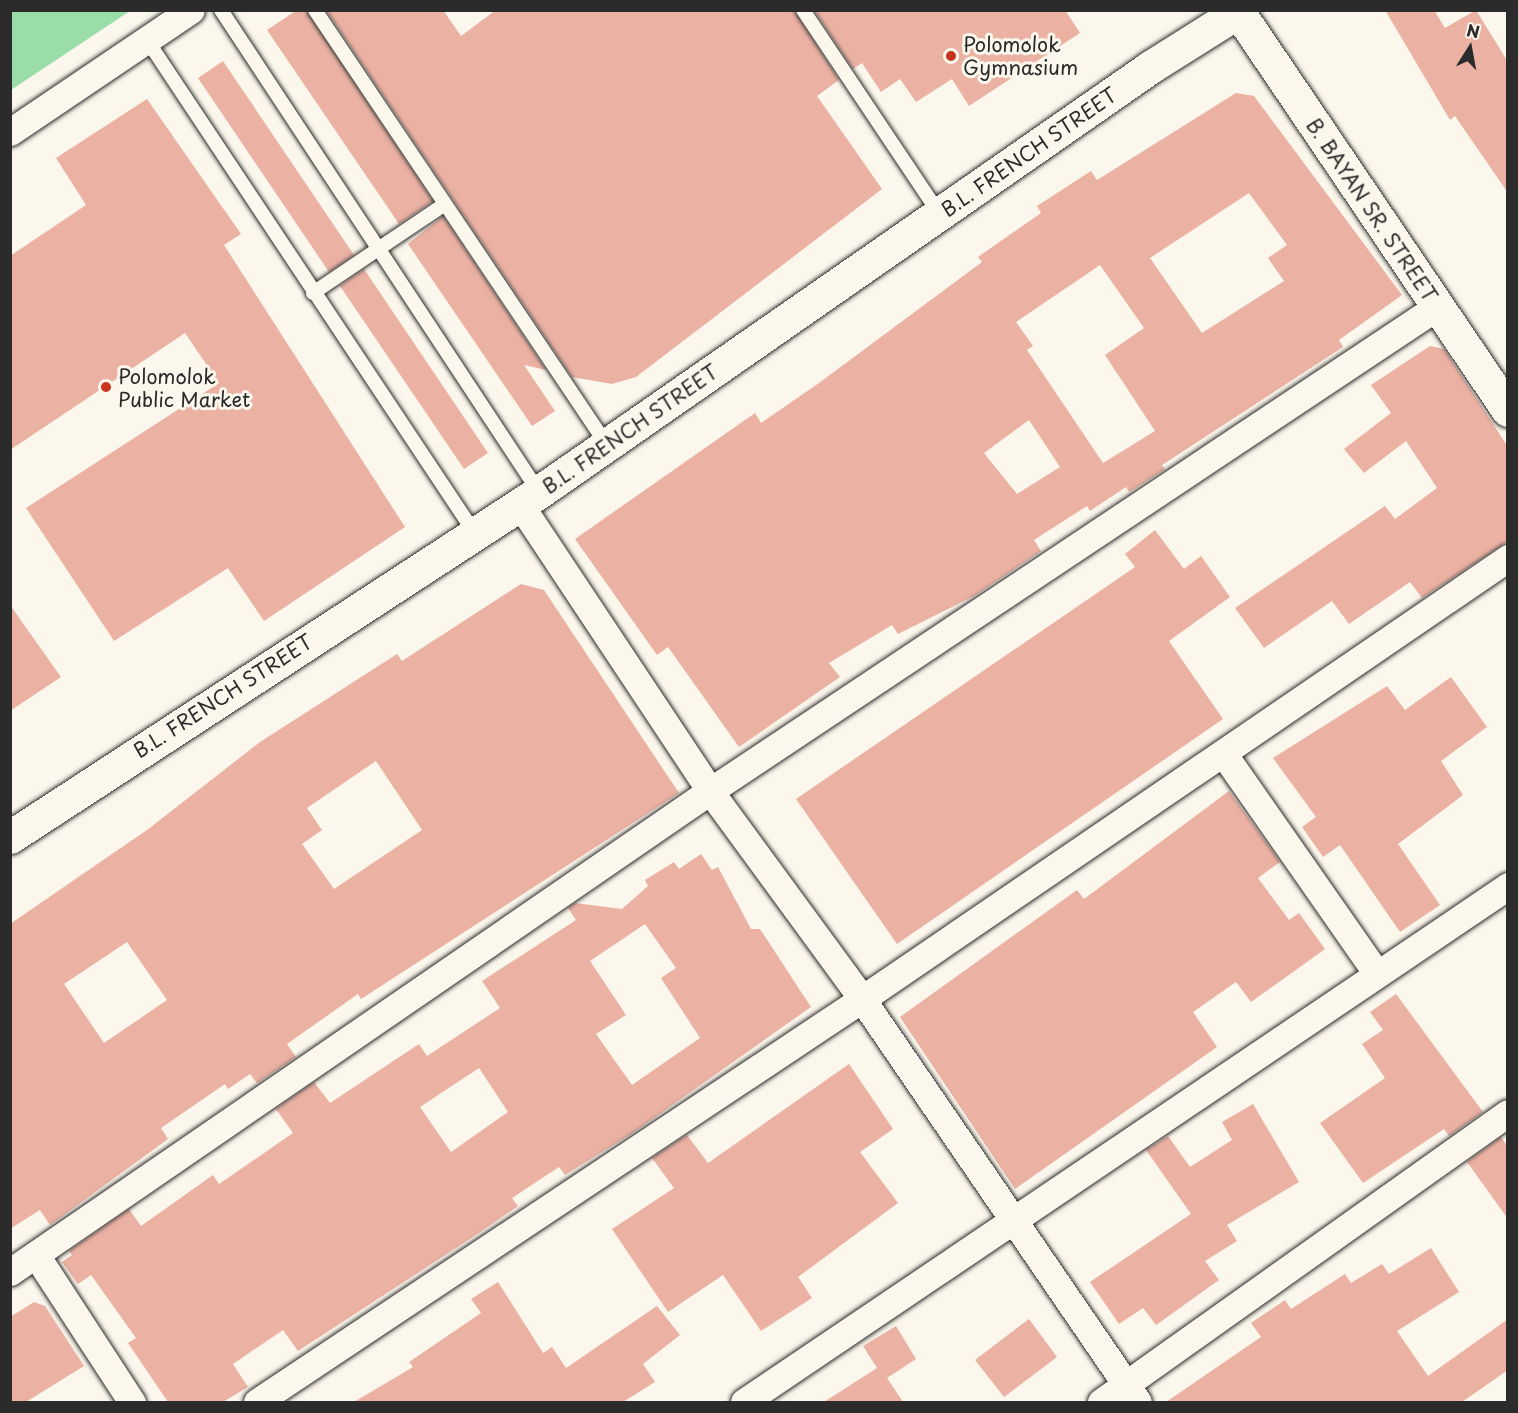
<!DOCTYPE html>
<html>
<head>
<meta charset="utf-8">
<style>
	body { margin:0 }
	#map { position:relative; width:1518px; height:1413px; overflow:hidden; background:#fbf7ec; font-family:"Playpen Sans",sans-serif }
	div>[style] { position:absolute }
	.green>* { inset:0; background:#9adda9 }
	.building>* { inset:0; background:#ebb2a4 }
	.roads { filter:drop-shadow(0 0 2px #2b2b2b) drop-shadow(0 0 2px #2b2b2b) }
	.lane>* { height:14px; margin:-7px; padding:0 7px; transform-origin:7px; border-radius:7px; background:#fbf7ec }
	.street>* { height:27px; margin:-13.5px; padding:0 13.5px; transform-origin:13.5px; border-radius:13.5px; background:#fbf7ec }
	.secondary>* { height:33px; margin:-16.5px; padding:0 16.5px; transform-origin:16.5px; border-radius:16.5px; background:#fbf7ec }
	.dots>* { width:16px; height:16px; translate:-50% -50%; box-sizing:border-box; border:3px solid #fbf7ec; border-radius:50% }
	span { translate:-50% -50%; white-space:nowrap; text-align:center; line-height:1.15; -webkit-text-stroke:6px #fbf7ec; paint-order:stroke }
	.poi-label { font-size:20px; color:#2b2b2b }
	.left { translate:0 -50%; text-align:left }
	.street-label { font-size:20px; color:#2b2b2b }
	.frame { position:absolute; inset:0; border:12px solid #2b2b2b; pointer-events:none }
	.north { position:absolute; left:1440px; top:18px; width:60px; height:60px; -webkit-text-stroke:4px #fbf7ec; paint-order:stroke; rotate:11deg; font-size:16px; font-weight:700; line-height:24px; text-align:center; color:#2b2b2b }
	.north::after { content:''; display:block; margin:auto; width:21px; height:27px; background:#2b2b2b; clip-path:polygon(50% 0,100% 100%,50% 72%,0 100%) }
</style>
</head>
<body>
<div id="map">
	<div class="green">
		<div style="clip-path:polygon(11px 10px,130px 10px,130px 11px,11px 90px)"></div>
	</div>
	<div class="building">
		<div style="clip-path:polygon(297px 10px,306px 10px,433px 201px,399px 224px,267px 30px)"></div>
		<div style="clip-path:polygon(326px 10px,443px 10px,461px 36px,496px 10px,794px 10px,839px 80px,817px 96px,882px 189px,636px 377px,612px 384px,572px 377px)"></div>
		<div style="clip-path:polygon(814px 10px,1065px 10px,1080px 33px,969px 106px,952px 79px,916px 102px,900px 79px,881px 92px,862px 63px,853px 69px)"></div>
		<div style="clip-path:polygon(1385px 10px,1434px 10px,1445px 28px,1476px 10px,1508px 62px,1508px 193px,1455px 116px,1450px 120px)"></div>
		<div style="clip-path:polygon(223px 61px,354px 255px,329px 272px,198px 78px)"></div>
		<div style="clip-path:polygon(evenodd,1236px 93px,1254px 96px,1402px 295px,1339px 340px,1343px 347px,1162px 465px,1165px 469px,1142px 484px,1129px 492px,1126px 487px,1090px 511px,1087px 506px,1034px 540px,1041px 551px,974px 596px,898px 634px,892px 625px,829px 663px,840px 677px,739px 747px,668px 647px,657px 655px,575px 539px,755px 413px,761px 423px,819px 383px,982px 262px,978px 257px,1041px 213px,1037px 206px,1091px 171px,1097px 180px,1236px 93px,1249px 193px,1287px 245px,1268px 258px,1284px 281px,1202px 333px,1150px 258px,1249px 193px,1236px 93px,1100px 265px,1144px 328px,1105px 355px,1155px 431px,1103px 463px,1027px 350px,1033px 346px,1016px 322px,1100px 265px,1236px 93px,1029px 420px,1060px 467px,1017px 494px,984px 453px,1029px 420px)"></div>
		<div style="clip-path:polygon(147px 99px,241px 234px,224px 245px,405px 527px,264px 621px,228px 568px,114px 641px,26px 508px,219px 383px,185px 333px,10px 450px,10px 256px,86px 205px,56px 158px)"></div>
		<div style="clip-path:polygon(443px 216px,546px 370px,524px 365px,555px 411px,532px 426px,408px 244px)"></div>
		<div style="clip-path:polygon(364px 269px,488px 453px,464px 469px,340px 286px)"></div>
		<div style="clip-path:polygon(1430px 346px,1444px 349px,1508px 447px,1508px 541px,1422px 598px,1410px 582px,1349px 624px,1332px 601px,1264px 648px,1235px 608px,1385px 506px,1395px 519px,1437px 488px,1406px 441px,1364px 473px,1344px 449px,1391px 413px,1371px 385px)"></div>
		<div style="clip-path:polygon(1155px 530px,1184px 569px,1201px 556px,1230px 597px,1169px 641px,1223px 719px,897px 944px,796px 799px,1135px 567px,1125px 554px)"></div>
		<div style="clip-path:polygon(evenodd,521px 584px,544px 590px,679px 793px,361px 999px,358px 994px,287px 1044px,296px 1057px,257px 1083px,250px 1074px,228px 1089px,225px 1084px,161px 1128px,168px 1139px,50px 1225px,40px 1210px,10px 1229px,10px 924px,147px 830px,260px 742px,397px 654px,402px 661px,521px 584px,376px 761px,422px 830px,334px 889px,302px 844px,322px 830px,307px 808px,376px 761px,521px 584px,127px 942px,167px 1000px,104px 1043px,64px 984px,127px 942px)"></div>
		<div style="clip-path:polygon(10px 605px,61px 677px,10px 711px)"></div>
		<div style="clip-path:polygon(1451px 677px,1487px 727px,1441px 761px,1463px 795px,1398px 844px,1440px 905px,1400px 932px,1340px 845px,1323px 857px,1302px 827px,1316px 817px,1273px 758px,1387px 686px,1405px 710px)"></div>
		<div style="clip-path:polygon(1229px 791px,1280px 862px,1258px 878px,1289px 920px,1299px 913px,1325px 949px,1251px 1002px,1236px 982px,1193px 1012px,1217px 1047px,1015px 1189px,900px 1017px,1077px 890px,1084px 899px)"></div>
		<div style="clip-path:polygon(evenodd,701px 854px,712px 870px,718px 867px,751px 929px,760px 929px,811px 1007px,634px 1132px,565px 1175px,559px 1167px,512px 1198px,518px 1206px,479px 1233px,298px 1351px,283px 1330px,233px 1364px,248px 1387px,223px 1402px,168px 1402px,128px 1343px,136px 1338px,91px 1275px,78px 1284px,62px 1262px,72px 1255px,69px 1251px,129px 1209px,141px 1226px,213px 1175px,219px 1184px,293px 1133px,276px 1109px,314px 1082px,330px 1103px,419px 1044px,427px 1056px,500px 1008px,482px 981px,576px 920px,568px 908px,575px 903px,622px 909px,648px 886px,645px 880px,674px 862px,679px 869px,701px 854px,645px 924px,676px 968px,661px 978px,700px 1038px,632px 1085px,596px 1034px,626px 1015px,590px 961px,645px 924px,701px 854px,479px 1068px,508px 1112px,451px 1152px,420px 1107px,479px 1068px)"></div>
		<div style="clip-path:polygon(1396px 994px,1483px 1112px,1449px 1136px,1444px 1129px,1363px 1183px,1320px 1123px,1385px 1078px,1362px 1044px,1383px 1030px,1370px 1012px)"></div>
		<div style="clip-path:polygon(849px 1064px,893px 1129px,860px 1152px,898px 1203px,798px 1277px,812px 1298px,761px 1331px,723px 1275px,668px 1312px,612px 1229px,674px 1188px,652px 1158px,687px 1135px,708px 1163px)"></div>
		<div style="clip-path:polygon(1253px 1104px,1299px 1182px,1227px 1225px,1237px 1241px,1205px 1261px,1219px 1280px,1156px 1325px,1143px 1308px,1119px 1324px,1090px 1282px,1191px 1214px,1146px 1150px,1168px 1136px,1190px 1167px,1232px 1140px,1222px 1122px)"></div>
		<div style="clip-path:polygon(1501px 1137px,1508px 1147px,1508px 1219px,1467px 1162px)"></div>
		<div style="clip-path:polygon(1431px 1248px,1459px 1292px,1397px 1331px,1428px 1376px,1508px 1319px,1508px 1370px,1462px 1402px,1166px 1402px,1261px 1337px,1251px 1323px,1285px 1300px,1291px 1309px,1345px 1274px,1351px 1283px,1382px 1264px,1389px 1274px)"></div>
		<div style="clip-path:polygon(498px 1282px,543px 1353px,552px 1347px,566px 1368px,657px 1306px,680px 1335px,643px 1364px,655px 1382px,623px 1402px,354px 1402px,413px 1367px,409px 1362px,481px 1313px,471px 1299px)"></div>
		<div style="clip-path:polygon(34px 1302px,45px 1306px,84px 1366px,26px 1402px,10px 1402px,10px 1317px)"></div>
		<div style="clip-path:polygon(1029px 1319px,1057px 1357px,1004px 1397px,975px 1360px)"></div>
		<div style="clip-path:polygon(896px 1326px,916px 1359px,887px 1378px,903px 1402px,824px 1402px,877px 1368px,863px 1346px)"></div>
	</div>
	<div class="roads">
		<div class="lane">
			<div style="left:221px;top:10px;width:577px;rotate:56.59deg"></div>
			<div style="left:315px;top:10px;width:524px;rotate:56.13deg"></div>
			<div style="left:803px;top:10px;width:247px;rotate:56.2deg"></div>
			<div style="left:147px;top:40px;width:591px;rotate:56.39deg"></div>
			<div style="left:313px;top:293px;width:159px;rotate:-34deg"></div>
		</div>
		<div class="street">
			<div style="left:10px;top:132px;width:218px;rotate:-34deg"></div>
			<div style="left:519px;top:503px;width:346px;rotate:56.4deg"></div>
			<div style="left:710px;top:791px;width:258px;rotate:53.8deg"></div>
			<div style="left:862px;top:999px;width:488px;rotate:55.6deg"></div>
			<div style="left:1223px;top:753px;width:269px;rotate:55.1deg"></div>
			<div style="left:36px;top:1255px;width:176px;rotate:56.9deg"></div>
			<div style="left:10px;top:1272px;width:849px;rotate:-34.49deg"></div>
			<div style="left:710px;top:791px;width:875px;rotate:-33.67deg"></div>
			<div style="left:257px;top:1402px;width:727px;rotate:-33.67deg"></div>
			<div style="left:862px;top:999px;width:782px;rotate:-34.32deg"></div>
			<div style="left:744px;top:1402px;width:922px;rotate:-34.03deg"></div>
			<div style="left:1101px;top:1402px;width:499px;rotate:-35.4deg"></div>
		</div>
		<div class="secondary">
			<div style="left:1237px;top:10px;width:483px;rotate:55.9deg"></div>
			<div style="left:10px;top:837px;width:632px;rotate:-33.11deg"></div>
			<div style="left:539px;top:492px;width:746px;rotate:-34.8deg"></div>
			<div style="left:1152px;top:66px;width:105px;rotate:-32.2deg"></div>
		</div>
	</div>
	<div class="dots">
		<div style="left:951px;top:56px;background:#c8321e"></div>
		<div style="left:106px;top:387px;background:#c8321e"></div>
	</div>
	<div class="poi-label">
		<span class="left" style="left:963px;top:56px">Polomolok<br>Gymnasium</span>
		<span class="left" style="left:118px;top:388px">Polomolok<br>Public Market</span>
	</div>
	<div class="street-label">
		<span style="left:1029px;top:152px;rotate:-35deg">B.L. FRENCH STREET</span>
		<span style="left:1372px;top:210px;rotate:56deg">B. BAYAN SR. STREET</span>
		<span style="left:630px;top:429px;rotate:-35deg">B.L. FRENCH STREET</span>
		<span style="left:223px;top:696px;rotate:-33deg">B.L. FRENCH STREET</span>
	</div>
	<div class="frame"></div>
	<div class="north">N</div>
</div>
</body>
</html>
